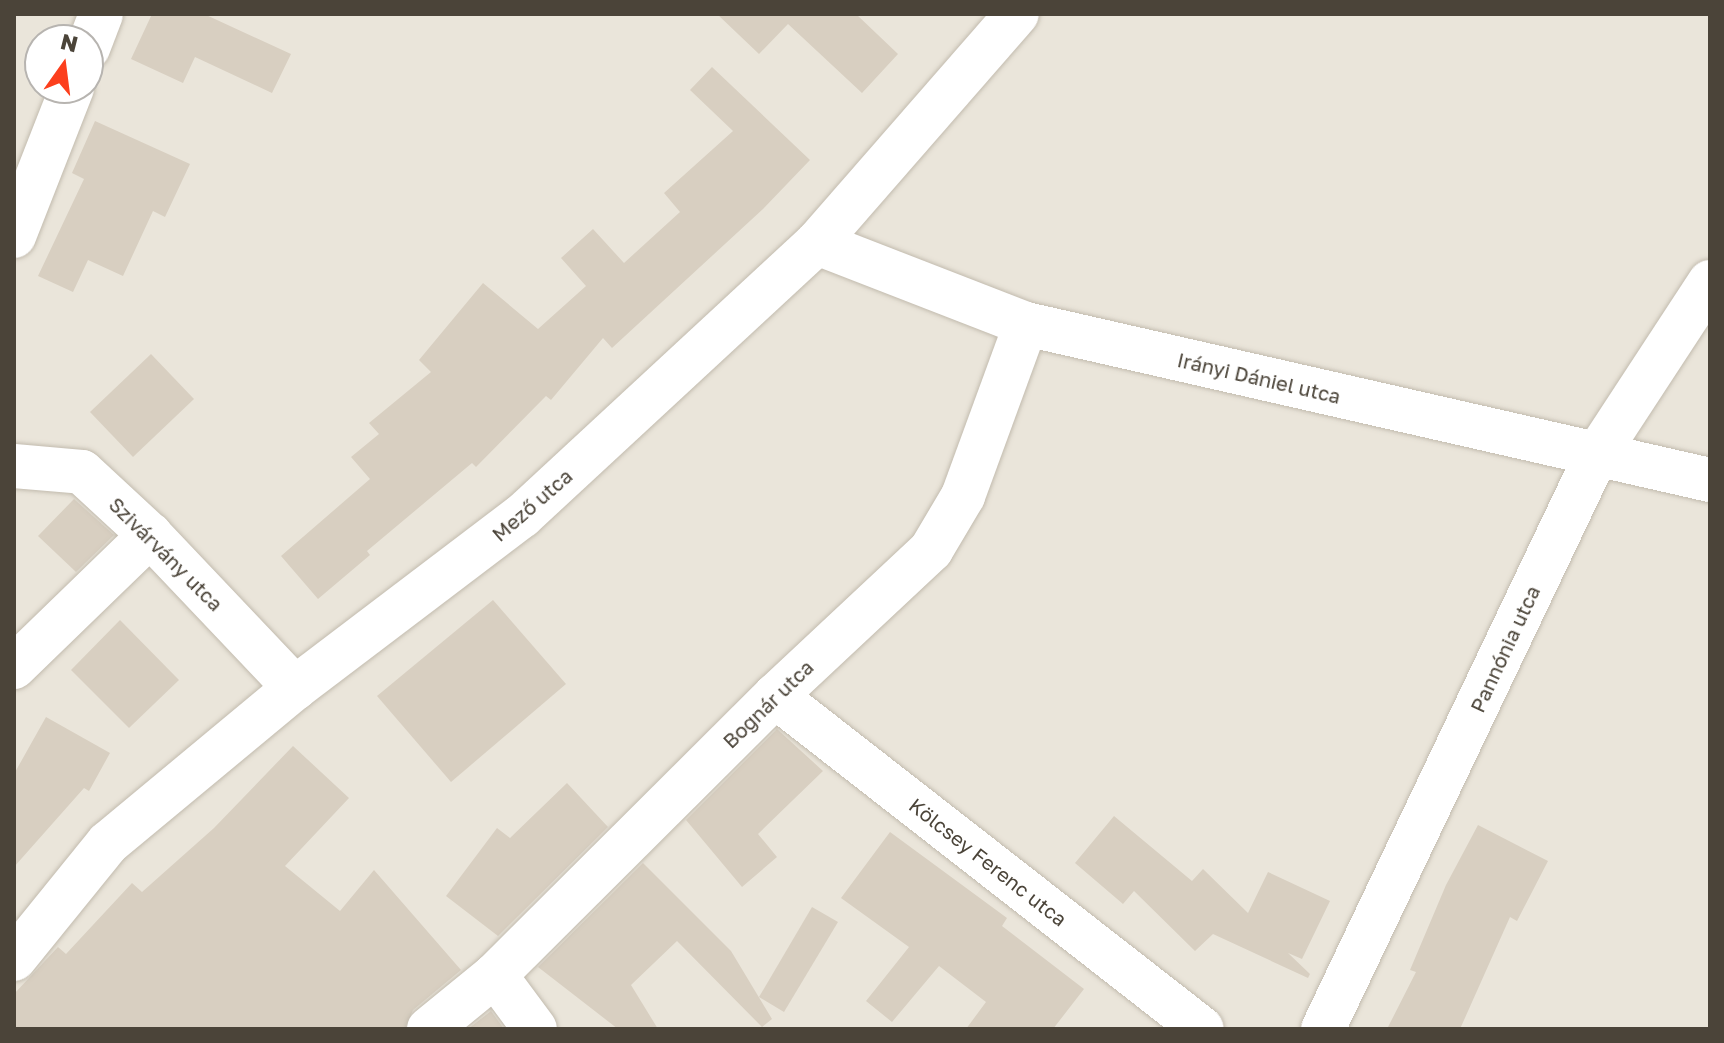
<!DOCTYPE html>
<html>
<head>
<meta charset="utf-8">
<style>
	body { margin:0 }
	#map { position:relative; width:1724px; height:1043px; overflow:hidden; background:#f6f3ec; font-family:"Golos Text",sans-serif }
	div>[style] { position:absolute }
	.residential>* { inset:0; background:#eae5da }
	.building>* { inset:0; background:#d8cfc1 }
	.roads { filter:drop-shadow(0 0 2px #c2bbae) drop-shadow(0 0 2px #c2bbae) }
	.minor>* { height:44px; margin:-22px; padding:0 22px; transform-origin:22px; border-radius:22px; background:#fff }
	span { translate:-50% -50%; white-space:nowrap; text-align:center; line-height:1.15; -webkit-text-stroke:6px #fff; paint-order:stroke }
	.street-label { font-size:20px; color:#4b4439 }
	.frame { position:absolute; inset:0; border:16px solid #4b4439; pointer-events:none }
	.north { position:absolute; left:24px; top:24px; width:80px; height:80px; box-sizing:border-box; background:#fff; border:2px solid #b7b4b0; border-radius:50%; rotate:14deg; font-size:22px; font-weight:700; line-height:32px; text-align:center; color:#4b4439 }
	.north::after { content:''; display:block; margin:auto; width:28px; height:36px; background:#fc3f1d; clip-path:polygon(50% 0,100% 100%,50% 72%,0 100%) }
</style>
</head>
<body>
<div id="map">
	<div class="residential">
		<div style="clip-path:polygon(evenodd,14px 14px,1710px 14px,1710px 1029px,14px 1029px,14px 14px,40px 40px,88px 40px,88px 88px,40px 88px,40px 40px)"></div>
	</div>
	<div class="building">
		<div style="clip-path:polygon(152px 14px,204px 14px,291px 54px,272px 93px,195px 57px,183px 83px,131px 59px)"></div>
		<div style="clip-path:polygon(717px 14px,856px 14px,898px 54px,862px 93px,788px 24px,759px 54px)"></div>
		<div style="clip-path:polygon(712px 67px,810px 160px,763px 209px,612px 348px,603px 338px,551px 400px,546px 396px,476px 467px,472px 463px,367px 551px,370px 555px,318px 599px,281px 556px,370px 479px,351px 457px,379px 434px,369px 423px,431px 372px,419px 360px,483px 283px,538px 329px,586px 286px,561px 258px,593px 229px,624px 263px,680px 212px,664px 193px,733px 131px,690px 90px)"></div>
		<div style="clip-path:polygon(95px 121px,190px 164px,165px 217px,153px 211px,123px 276px,88px 260px,73px 292px,38px 276px,84px 179px,72px 173px)"></div>
		<div style="clip-path:polygon(151px 354px,194px 399px,133px 457px,90px 412px)"></div>
		<div style="clip-path:polygon(74px 499px,114px 535px,76px 572px,38px 536px)"></div>
		<div style="clip-path:polygon(493px 600px,566px 684px,451px 782px,377px 696px)"></div>
		<div style="clip-path:polygon(120px 620px,179px 680px,129px 728px,71px 670px)"></div>
		<div style="clip-path:polygon(46px 717px,110px 753px,89px 791px,84px 788px,14px 867px,14px 774px)"></div>
		<div style="clip-path:polygon(777px 729px,823px 771px,758px 834px,777px 857px,742px 887px,686px 820px)"></div>
		<div style="clip-path:polygon(293px 746px,349px 798px,285px 866px,340px 911px,374px 870px,461px 970px,413px 1010px,405px 1029px,14px 1029px,14px 994px,58px 947px,66px 954px,132px 883px,142px 892px,214px 828px)"></div>
		<div style="clip-path:polygon(567px 783px,608px 827px,498px 936px,446px 896px,497px 828px,510px 838px)"></div>
		<div style="clip-path:polygon(1114px 816px,1192px 881px,1203px 869px,1248px 913px,1268px 872px,1330px 901px,1302px 959px,1288px 953px,1310px 974px,1308px 978px,1213px 934px,1195px 951px,1134px 891px,1123px 904px,1075px 863px)"></div>
		<div style="clip-path:polygon(1478px 825px,1548px 861px,1517px 921px,1510px 917px,1460px 1029px,1387px 1029px,1416px 972px,1410px 970px,1446px 885px)"></div>
		<div style="clip-path:polygon(890px 832px,1007px 918px,1002px 926px,1084px 989px,1053px 1029px,966px 1029px,986px 1002px,939px 966px,892px 1022px,866px 1001px,909px 947px,841px 898px)"></div>
		<div style="clip-path:polygon(643px 863px,731px 951px,772px 1019px,762px 1027px,677px 941px,631px 985px,658px 1029px,618px 1029px,538px 967px)"></div>
		<div style="clip-path:polygon(812px 907px,838px 922px,784px 1012px,759px 997px)"></div>
		<div style="clip-path:polygon(491px 1011px,504px 1029px,468px 1029px)"></div>
	</div>
	<div class="roads">
		<div class="minor">
			<div style="left:88px;top:48px;width:36px;rotate:-69deg"></div>
			<div style="left:14px;top:236px;width:159px;rotate:-68.6deg"></div>
			<div style="left:817px;top:243px;width:224px;rotate:21.2deg"></div>
			<div style="left:1026px;top:324px;width:702px;rotate:12.85deg"></div>
			<div style="left:14px;top:466px;width:68px;rotate:5deg"></div>
			<div style="left:82px;top:472px;width:93px;rotate:42.8deg"></div>
			<div style="left:150px;top:535px;width:211px;rotate:46.5deg"></div>
			<div style="left:14px;top:667px;width:190px;rotate:-44.1deg"></div>
			<div style="left:775px;top:696px;width:541px;rotate:37.95deg"></div>
			<div style="left:14px;top:959px;width:149px;rotate:-51deg"></div>
			<div style="left:108px;top:843px;width:243px;rotate:-39.7deg"></div>
			<div style="left:295px;top:688px;width:285px;rotate:-37.2deg"></div>
			<div style="left:522px;top:516px;width:402px;rotate:-42.8deg"></div>
			<div style="left:817px;top:243px;width:304px;rotate:-48.9deg"></div>
			<div style="left:495px;top:975px;width:67px;rotate:53.5deg"></div>
			<div style="left:429px;top:1029px;width:85px;rotate:-39.3deg"></div>
			<div style="left:495px;top:975px;width:395px;rotate:-44.9deg"></div>
			<div style="left:775px;top:696px;width:214px;rotate:-43.1deg"></div>
			<div style="left:931px;top:550px;width:63px;rotate:-59.3deg"></div>
			<div style="left:963px;top:496px;width:183px;rotate:-69.9deg"></div>
			<div style="left:1323px;top:1029px;width:635px;rotate:-64.53deg"></div>
			<div style="left:1596px;top:456px;width:208px;rotate:-56.8deg"></div>
		</div>
	</div>
	<div class="street-label">
		<span style="left:1259px;top:378px;rotate:13deg">Irányi Dániel utca</span>
		<span style="left:532px;top:505px;rotate:-41deg">Mező utca</span>
		<span style="left:166px;top:554px;rotate:45deg">Szivárvány utca</span>
		<span style="left:1505px;top:649px;rotate:-65deg">Pannónia utca</span>
		<span style="left:768px;top:704px;rotate:-44deg">Bognár utca</span>
		<span style="left:988px;top:862px;rotate:38deg">Kölcsey Ferenc utca</span>
	</div>
	<div class="frame"></div>
	<div class="north">N</div>
</div>
</body>
</html>
